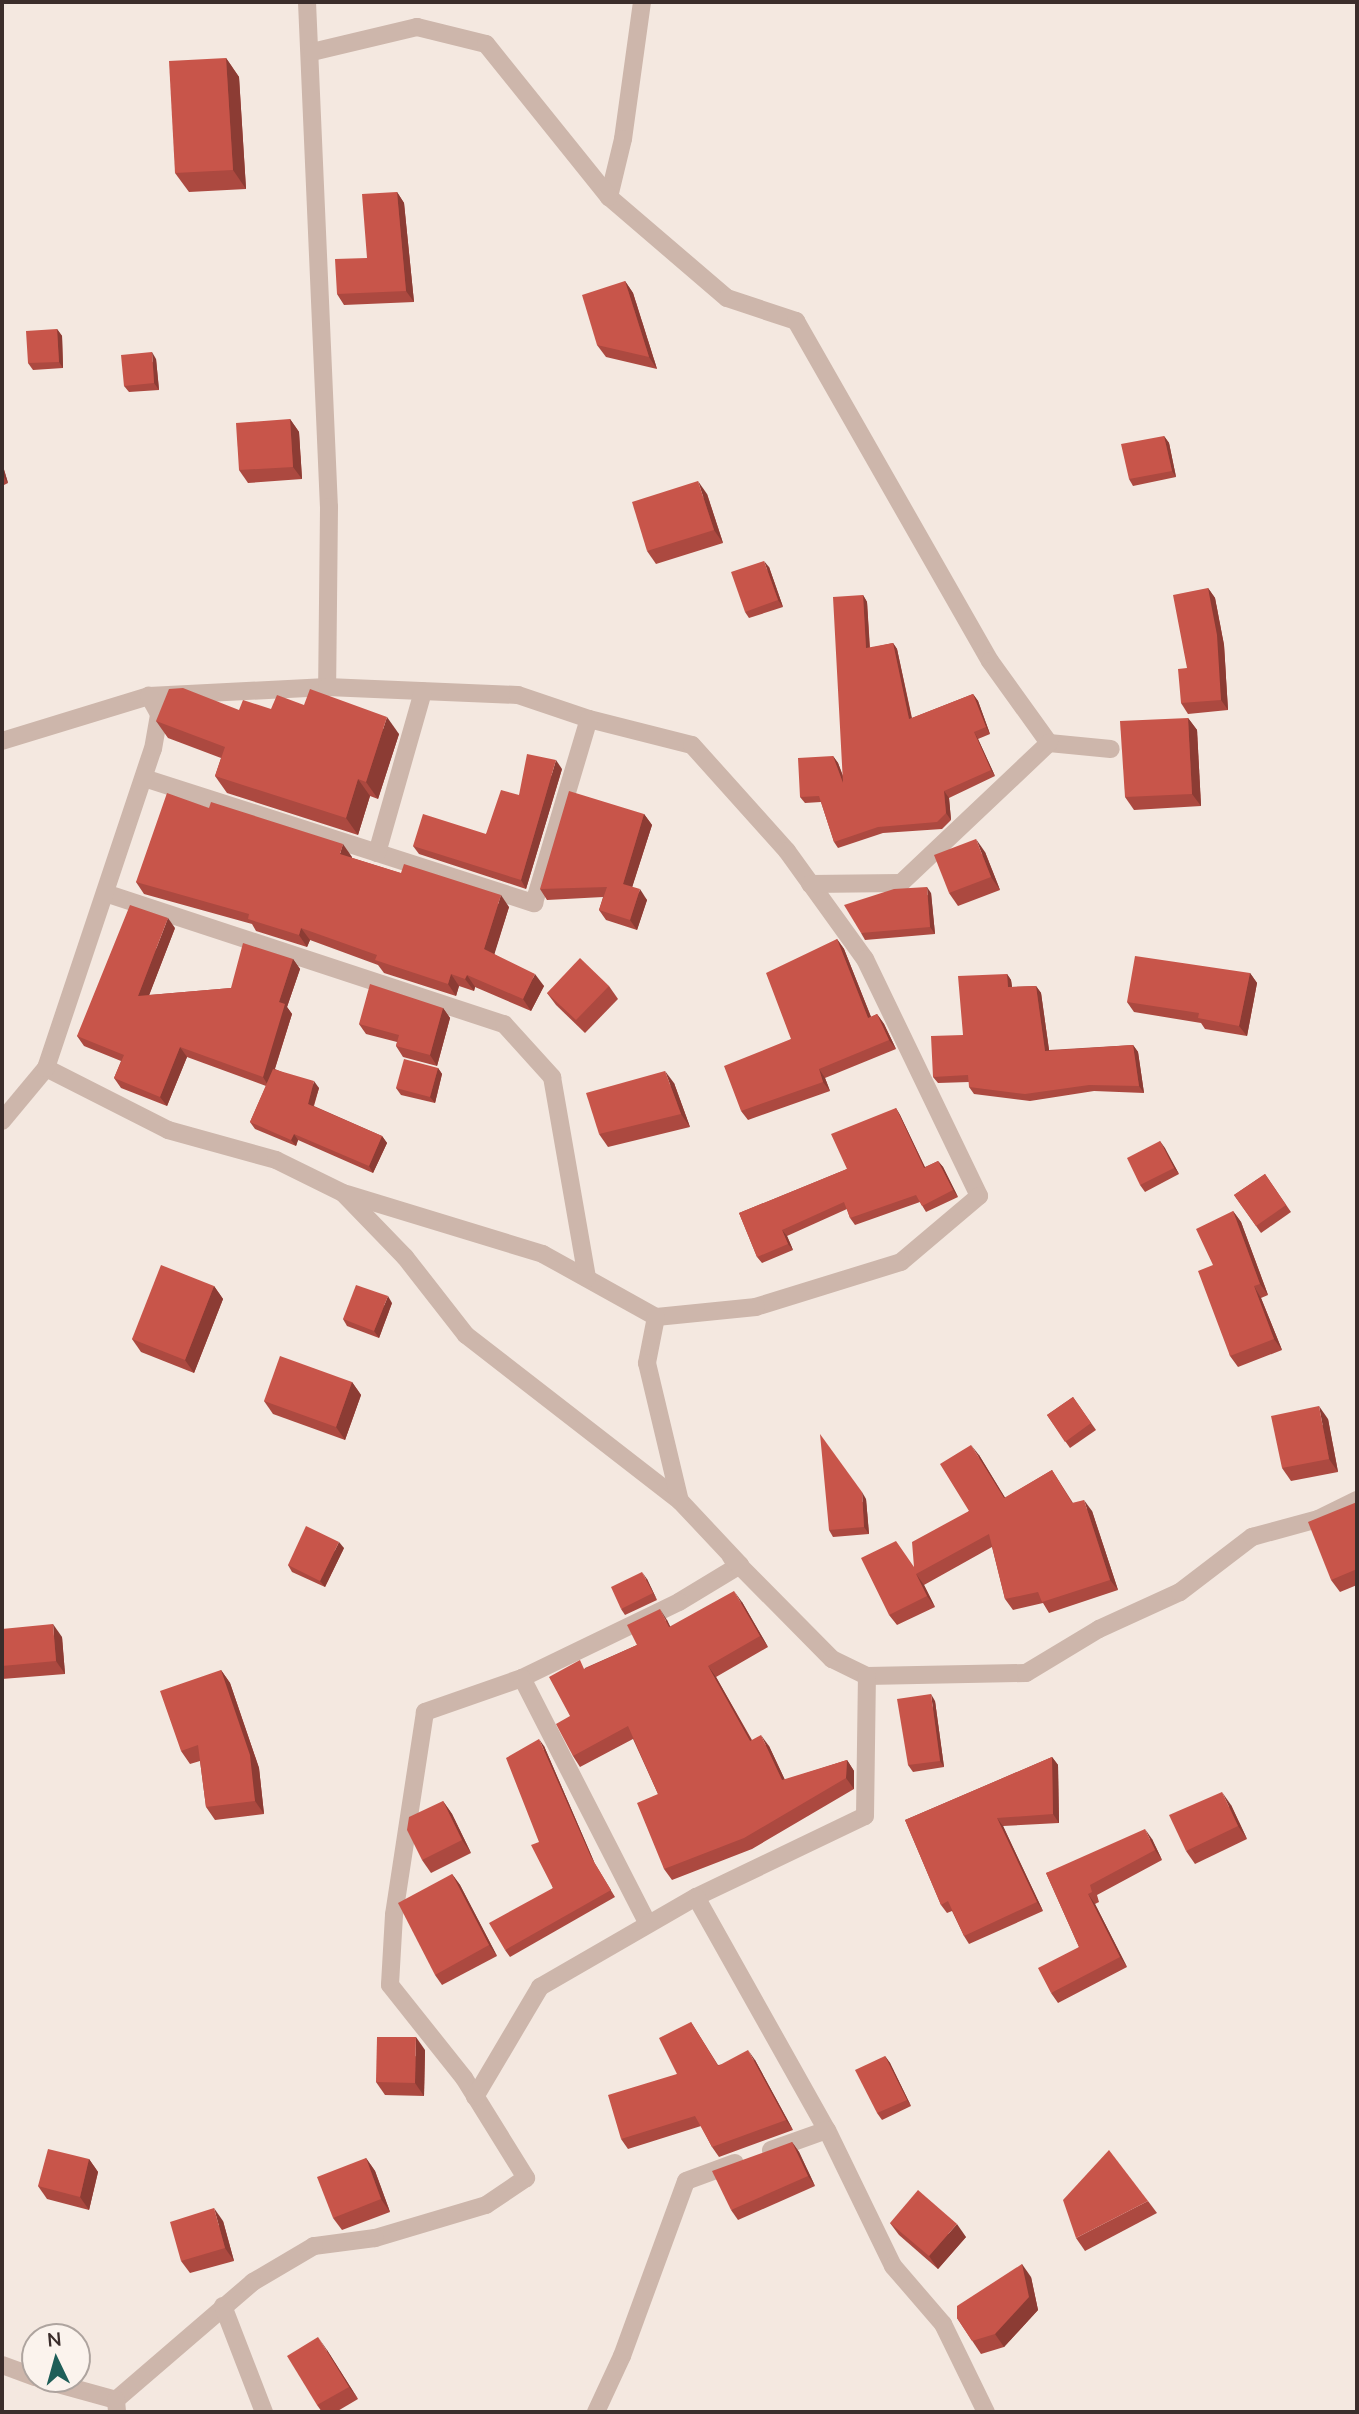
<!DOCTYPE html>
<html>
<head>
<meta charset="utf-8">
<style>
	body { margin:0 }
	#map { position:relative; width:1359px; height:2414px; overflow:hidden; background:#f4e8e0; font-family:Mulish,sans-serif }
	div>[style] { position:absolute }
	.minor>* { height:18px; margin:-9px; padding:0 9px; transform-origin:9px; border-radius:9px; background:#cdb6ab }
	.wall>* { inset:0; background:#ac4940 }
	.shaded-wall>* { inset:0; background:#8c3c34 }
	.building>* { inset:0; background:#c8554a }
	span { translate:-50% -50%; white-space:nowrap; text-align:center; line-height:1.15; -webkit-text-stroke:6px #fbf3ed; paint-order:stroke }
	.frame { position:absolute; inset:0; border:4px solid #3b2d2b; pointer-events:none }
	.north { position:absolute; left:21px; top:2323px; width:70px; height:70px; box-sizing:border-box; background:#fbf3ed; border:2px solid #aea49f; border-radius:50%; rotate:355deg; font-size:19px; font-weight:700; line-height:28px; text-align:center; color:#3b2d2b }
	.north::after { content:''; display:block; margin:auto; width:24px; height:32px; background:#1e5e58; clip-path:polygon(50% 0,100% 100%,50% 72%,0 100%) }
</style>
</head>
<body>
<div id="map">
	<div class="minor">
		<div style="left:307px;top:2px;width:505px;rotate:87.51deg"></div>
		<div style="left:329px;top:507px;width:180px;rotate:90.6deg"></div>
		<div style="left:642px;top:2px;width:138px;rotate:97.9deg"></div>
		<div style="left:623px;top:139px;width:60px;rotate:103.6deg"></div>
		<div style="left:609px;top:197px;width:155px;rotate:40.6deg"></div>
		<div style="left:727px;top:298px;width:73px;rotate:18.4deg"></div>
		<div style="left:796px;top:321px;width:391px;rotate:60.3deg"></div>
		<div style="left:990px;top:661px;width:101px;rotate:54.3deg"></div>
		<div style="left:1049px;top:743px;width:62px;rotate:5.5deg"></div>
		<div style="left:312px;top:52px;width:108px;rotate:-13.4deg"></div>
		<div style="left:417px;top:27px;width:71px;rotate:13.8deg"></div>
		<div style="left:486px;top:44px;width:196px;rotate:51.2deg"></div>
		<div style="left:2px;top:741px;width:154px;rotate:-17deg"></div>
		<div style="left:149px;top:696px;width:178px;rotate:-2.9deg"></div>
		<div style="left:327px;top:687px;width:191px;rotate:2.4deg"></div>
		<div style="left:518px;top:695px;width:75px;rotate:18.7deg"></div>
		<div style="left:589px;top:719px;width:106px;rotate:14.2deg"></div>
		<div style="left:692px;top:745px;width:142px;rotate:48.1deg"></div>
		<div style="left:787px;top:851px;width:133px;rotate:54.2deg"></div>
		<div style="left:865px;top:959px;width:263px;rotate:64.3deg"></div>
		<div style="left:979px;top:1196px;width:102px;rotate:139.8deg"></div>
		<div style="left:901px;top:1262px;width:152px;rotate:162.8deg"></div>
		<div style="left:756px;top:1307px;width:100px;rotate:174.3deg"></div>
		<div style="left:656px;top:1317px;width:129px;rotate:-150.9deg"></div>
		<div style="left:543px;top:1254px;width:205px;rotate:-163deg"></div>
		<div style="left:144px;top:778px;width:410px;rotate:17.8deg"></div>
		<div style="left:534px;top:903px;width:192px;rotate:-73.4deg"></div>
		<div style="left:377px;top:853px;width:168px;rotate:-74.1deg"></div>
		<div style="left:810px;top:884px;width:91px;rotate:-0.6deg"></div>
		<div style="left:901px;top:883px;width:204px;rotate:-43.4deg"></div>
		<div style="left:105px;top:893px;width:420px;rotate:18.2deg"></div>
		<div style="left:504px;top:1024px;width:72px;rotate:47.8deg"></div>
		<div style="left:552px;top:1077px;width:204px;rotate:80.1deg"></div>
		<div style="left:46px;top:1068px;width:137px;rotate:26.9deg"></div>
		<div style="left:168px;top:1130px;width:112px;rotate:15.5deg"></div>
		<div style="left:276px;top:1160px;width:75px;rotate:26.2deg"></div>
		<div style="left:343px;top:1193px;width:89px;rotate:45.9deg"></div>
		<div style="left:405px;top:1257px;width:99px;rotate:52deg"></div>
		<div style="left:466px;top:1335px;width:271px;rotate:37.8deg"></div>
		<div style="left:680px;top:1501px;width:88px;rotate:46.8deg"></div>
		<div style="left:740px;top:1565px;width:71px;rotate:148.8deg"></div>
		<div style="left:679px;top:1602px;width:174px;rotate:154.2deg"></div>
		<div style="left:522px;top:1678px;width:103px;rotate:160.7deg"></div>
		<div style="left:425px;top:1712px;width:205px;rotate:98.7deg"></div>
		<div style="left:394px;top:1915px;width:70px;rotate:93.3deg"></div>
		<div style="left:390px;top:1985px;width:119px;rotate:51.5deg"></div>
		<div style="left:464px;top:2078px;width:118px;rotate:58.2deg"></div>
		<div style="left:526px;top:2178px;width:48px;rotate:146deg"></div>
		<div style="left:486px;top:2205px;width:116px;rotate:163.4deg"></div>
		<div style="left:375px;top:2238px;width:62px;rotate:172.5deg"></div>
		<div style="left:314px;top:2246px;width:71px;rotate:149.5deg"></div>
		<div style="left:253px;top:2282px;width:181px;rotate:139.3deg"></div>
		<div style="left:2px;top:1121px;width:69px;rotate:-50.3deg"></div>
		<div style="left:46px;top:1068px;width:336px;rotate:-71.5deg"></div>
		<div style="left:153px;top:749px;width:36px;rotate:-80deg"></div>
		<div style="left:159px;top:714px;width:21px;rotate:-119deg"></div>
		<div style="left:656px;top:1317px;width:47px;rotate:101.1deg"></div>
		<div style="left:647px;top:1363px;width:142px;rotate:76.6deg"></div>
		<div style="left:731px;top:1557px;width:144px;rotate:45.3deg"></div>
		<div style="left:832px;top:1659px;width:39px;rotate:26deg"></div>
		<div style="left:867px;top:1676px;width:159px;rotate:-1.1deg"></div>
		<div style="left:1026px;top:1673px;width:85px;rotate:-31.1deg"></div>
		<div style="left:1099px;top:1629px;width:89px;rotate:-24.6deg"></div>
		<div style="left:1180px;top:1592px;width:91px;rotate:-37.4deg"></div>
		<div style="left:1252px;top:1537px;width:68px;rotate:-15.3deg"></div>
		<div style="left:1318px;top:1519px;width:43px;rotate:-26deg"></div>
		<div style="left:522px;top:1678px;width:276px;rotate:62.9deg"></div>
		<div style="left:696px;top:1897px;width:187px;rotate:-25.6deg"></div>
		<div style="left:865px;top:1816px;width:140px;rotate:-89.2deg"></div>
		<div style="left:475px;top:2097px;width:128px;rotate:-59.4deg"></div>
		<div style="left:540px;top:1987px;width:180px;rotate:-30deg"></div>
		<div style="left:696px;top:1897px;width:267px;rotate:60.7deg"></div>
		<div style="left:827px;top:2130px;width:151px;rotate:64.1deg"></div>
		<div style="left:893px;top:2266px;width:77px;rotate:49.2deg"></div>
		<div style="left:943px;top:2324px;width:98px;rotate:64deg"></div>
		<div style="left:771px;top:2150px;width:59px;rotate:-19.7deg"></div>
		<div style="left:223px;top:2306px;width:114px;rotate:68.9deg"></div>
		<div style="left:2px;top:2365px;width:35px;rotate:20deg"></div>
		<div style="left:40px;top:2379px;width:79px;rotate:15.4deg"></div>
		<div style="left:116px;top:2400px;width:12px;rotate:85deg"></div>
		<div style="left:596px;top:2412px;width:62px;rotate:-65.1deg"></div>
		<div style="left:622px;top:2356px;width:186px;rotate:-69.9deg"></div>
		<div style="left:686px;top:2181px;width:52px;rotate:-20.2deg"></div>
	</div>
	<div class="wall">
		<div style="clip-path:polygon(226px 58px,239px 77px,246px 189px,189px 192px,175px 173px)"></div>
		<div style="clip-path:polygon(397px 192px,404px 203px,414px 302px,344px 305px,337px 294px,367px 258px)"></div>
		<div style="clip-path:polygon(625px 281px,633px 293px,657px 369px,606px 357px,597px 345px)"></div>
		<div style="clip-path:polygon(57px 329px,62px 336px,63px 368px,33px 370px,28px 363px)"></div>
		<div style="clip-path:polygon(156px 359px,159px 390px,129px 392px,124px 386px)"></div>
		<div style="clip-path:polygon(290px 419px,299px 432px,302px 479px,248px 483px,239px 470px)"></div>
		<div style="clip-path:polygon(1164px 436px,1169px 443px,1176px 477px,1133px 486px,1129px 479px)"></div>
		<div style="clip-path:polygon(2px 463px,8px 483px,2px 486px)"></div>
		<div style="clip-path:polygon(707px 494px,723px 543px,656px 564px,647px 551px)"></div>
		<div style="clip-path:polygon(769px 567px,783px 607px,749px 618px,745px 612px)"></div>
		<div style="clip-path:polygon(1208px 588px,1215px 598px,1224px 645px,1228px 710px,1188px 714px,1181px 703px,1187px 668px)"></div>
		<div style="clip-path:polygon(863px 595px,867px 602px,870px 648px,893px 643px,897px 649px,912px 718px,973px 694px,978px 701px,990px 734px,978px 739px,995px 776px,949px 798px,951px 820px,942px 829px,883px 833px,838px 848px,834px 842px,821px 802px,805px 803px,800px 797px,833px 756px,838px 763px,843px 776px)"></div>
		<div style="clip-path:polygon(304px 705px,399px 734px,378px 799px,370px 796px,358px 835px,227px 793px,215px 776px,221px 758px,168px 738px,156px 721px,239px 710px,271px 709px)"></div>
		<div style="clip-path:polygon(1188px 718px,1197px 730px,1201px 806px,1134px 810px,1125px 797px)"></div>
		<div style="clip-path:polygon(562px 769px,526px 889px,419px 854px,413px 846px,486px 834px,519px 795px)"></div>
		<div style="clip-path:polygon(209px 808px,352px 857px,352px 858px,509px 907px,494px 954px,544px 986px,531px 1011px,475px 987px,474px 991px,459px 986px,456px 996px,384px 973px,378px 965px,310px 940px,307px 947px,256px 931px,252px 924px,144px 894px,136px 882px)"></div>
		<div style="clip-path:polygon(644px 814px,652px 825px,632px 887px,647px 900px,637px 930px,606px 920px,599px 910px,603px 897px,547px 900px,540px 889px)"></div>
		<div style="clip-path:polygon(985px 852px,1000px 890px,958px 906px,949px 893px)"></div>
		<div style="clip-path:polygon(931px 893px,935px 934px,865px 940px,861px 933px)"></div>
		<div style="clip-path:polygon(175px 928px,149px 995px,231px 988px,293px 959px,300px 969px,287px 1007px,292px 1014px,275px 1069px,319px 1088px,314px 1106px,382px 1136px,387px 1143px,373px 1173px,298px 1140px,296px 1146px,255px 1129px,250px 1122px,266px 1086px,187px 1057px,167px 1106px,121px 1088px,114px 1078px,121px 1061px,84px 1046px,77px 1036px)"></div>
		<div style="clip-path:polygon(837px 939px,844px 949px,871px 1017px,877px 1014px,884px 1024px,896px 1049px,825px 1078px,830px 1091px,748px 1120px,741px 1111px,791px 1039px)"></div>
		<div style="clip-path:polygon(1250px 973px,1257px 983px,1247px 1036px,1205px 1029px,1201px 1023px,1134px 1012px,1127px 1002px)"></div>
		<div style="clip-path:polygon(1007px 974px,1011px 980px,1012px 987px,1036px 986px,1041px 993px,1049px 1050px,1133px 1045px,1138px 1052px,1144px 1093px,1094px 1091px,1030px 1101px,974px 1094px,969px 1087px,969px 1082px,938px 1083px,933px 1077px)"></div>
		<div style="clip-path:polygon(609px 986px,618px 999px,585px 1033px,556px 1005px,547px 993px)"></div>
		<div style="clip-path:polygon(443px 1008px,450px 1018px,437px 1066px,403px 1057px,396px 1046px,397px 1042px,366px 1034px,359px 1024px)"></div>
		<div style="clip-path:polygon(438px 1068px,442px 1074px,435px 1103px,401px 1095px,396px 1088px)"></div>
		<div style="clip-path:polygon(674px 1083px,690px 1127px,608px 1147px,599px 1134px)"></div>
		<div style="clip-path:polygon(896px 1108px,900px 1115px,925px 1167px,938px 1161px,943px 1167px,958px 1197px,926px 1212px,920px 1202px,855px 1225px,850px 1218px,847px 1209px,787px 1236px,793px 1250px,762px 1263px,757px 1257px,739px 1213px,847px 1169px)"></div>
		<div style="clip-path:polygon(1160px 1141px,1179px 1174px,1145px 1192px,1140px 1185px)"></div>
		<div style="clip-path:polygon(1265px 1174px,1291px 1212px,1261px 1233px,1234px 1195px)"></div>
		<div style="clip-path:polygon(1233px 1211px,1241px 1222px,1268px 1295px,1261px 1298px,1282px 1350px,1238px 1367px,1230px 1356px,1213px 1265px)"></div>
		<div style="clip-path:polygon(214px 1286px,223px 1299px,194px 1373px,141px 1352px,132px 1339px)"></div>
		<div style="clip-path:polygon(392px 1303px,379px 1338px,347px 1326px,343px 1319px)"></div>
		<div style="clip-path:polygon(352px 1382px,361px 1395px,345px 1440px,273px 1414px,264px 1401px)"></div>
		<div style="clip-path:polygon(1073px 1397px,1096px 1430px,1070px 1448px,1047px 1415px)"></div>
		<div style="clip-path:polygon(1328px 1419px,1338px 1472px,1291px 1481px,1282px 1468px)"></div>
		<div style="clip-path:polygon(979px 1455px,1005px 1498px,1052px 1470px,1073px 1503px,1092px 1511px,1118px 1590px,1049px 1613px,1043px 1603px,1013px 1610px,1005px 1599px,992px 1547px,924px 1585px,935px 1607px,897px 1625px,889px 1615px,914px 1567px,969px 1511px)"></div>
		<div style="clip-path:polygon(866px 1499px,869px 1534px,833px 1537px,829px 1530px)"></div>
		<div style="clip-path:polygon(1357px 1502px,1357px 1585px,1340px 1592px,1331px 1580px)"></div>
		<div style="clip-path:polygon(344px 1548px,325px 1587px,292px 1572px,288px 1565px)"></div>
		<div style="clip-path:polygon(647px 1579px,657px 1600px,625px 1615px,621px 1609px)"></div>
		<div style="clip-path:polygon(742px 1602px,768px 1647px,716px 1677px,752px 1740px,769px 1746px,785px 1780px,847px 1760px,854px 1771px,854px 1789px,752px 1849px,672px 1880px,664px 1869px,658px 1794px,633px 1739px,580px 1767px,573px 1756px,570px 1716px,585px 1668px,637px 1645px,667px 1620px,670px 1627px)"></div>
		<div style="clip-path:polygon(2px 1629px,62px 1637px,65px 1674px,2px 1679px)"></div>
		<div style="clip-path:polygon(221px 1670px,230px 1683px,259px 1768px,264px 1814px,215px 1820px,206px 1807px,200px 1761px,190px 1764px,181px 1751px)"></div>
		<div style="clip-path:polygon(935px 1701px,944px 1767px,913px 1772px,908px 1765px)"></div>
		<div style="clip-path:polygon(544px 1746px,595px 1864px,615px 1897px,510px 1957px,505px 1950px,553px 1888px,539px 1842px)"></div>
		<div style="clip-path:polygon(1052px 1757px,1058px 1765px,1059px 1823px,1003px 1826px,1043px 1911px,969px 1944px,964px 1936px,952px 1911px,947px 1913px,941px 1905px,905px 1820px)"></div>
		<div style="clip-path:polygon(443px 1801px,452px 1814px,471px 1853px,431px 1873px,422px 1860px)"></div>
		<div style="clip-path:polygon(1231px 1805px,1247px 1839px,1195px 1864px,1186px 1851px)"></div>
		<div style="clip-path:polygon(1152px 1839px,1162px 1860px,1097px 1895px,1099px 1902px,1095px 1904px,1127px 1967px,1058px 2003px,1051px 1993px,1079px 1947px,1046px 1873px)"></div>
		<div style="clip-path:polygon(452px 1874px,460px 1885px,497px 1956px,442px 1985px,435px 1975px)"></div>
		<div style="clip-path:polygon(691px 2022px,718px 2065px,755px 2060px,793px 2130px,719px 2157px,712px 2147px,701px 2126px,628px 2149px,621px 2139px,677px 2074px)"></div>
		<div style="clip-path:polygon(425px 2050px,424px 2096px,385px 2095px,376px 2082px)"></div>
		<div style="clip-path:polygon(885px 2056px,890px 2063px,911px 2106px,882px 2120px,877px 2113px)"></div>
		<div style="clip-path:polygon(792px 2142px,799px 2152px,815px 2186px,738px 2220px,731px 2210px)"></div>
		<div style="clip-path:polygon(366px 2158px,375px 2171px,390px 2212px,342px 2230px,333px 2218px)"></div>
		<div style="clip-path:polygon(89px 2159px,98px 2172px,89px 2210px,47px 2199px,38px 2186px)"></div>
		<div style="clip-path:polygon(1148px 2201px,1157px 2213px,1085px 2251px,1076px 2238px)"></div>
		<div style="clip-path:polygon(223px 2221px,234px 2261px,190px 2273px,181px 2261px)"></div>
		<div style="clip-path:polygon(890px 2223px,966px 2237px,938px 2269px,899px 2235px)"></div>
		<div style="clip-path:polygon(1031px 2277px,1038px 2310px,1004px 2347px,981px 2354px,957px 2318px)"></div>
		<div style="clip-path:polygon(327px 2350px,358px 2399px,336px 2412px,322px 2412px,317px 2405px)"></div>
	</div>
	<div class="shaded-wall">
		<div style="clip-path:polygon(226px 58px,239px 77px,246px 189px,233px 170px)"></div>
		<div style="clip-path:polygon(397px 192px,404px 203px,414px 302px,406px 291px)"></div>
		<div style="clip-path:polygon(625px 281px,633px 293px,657px 369px,649px 357px)"></div>
		<div style="clip-path:polygon(57px 329px,62px 336px,63px 368px,59px 362px)"></div>
		<div style="clip-path:polygon(152px 352px,156px 359px,159px 390px,154px 383px)"></div>
		<div style="clip-path:polygon(290px 419px,299px 432px,302px 479px,293px 467px)"></div>
		<div style="clip-path:polygon(1164px 436px,1169px 443px,1176px 477px,1172px 471px)"></div>
		<div style="clip-path:polygon(2px 463px,8px 483px,4px 477px,2px 470px)"></div>
		<div style="clip-path:polygon(698px 481px,707px 494px,723px 543px,714px 530px)"></div>
		<div style="clip-path:polygon(764px 561px,769px 567px,783px 607px,778px 600px)"></div>
		<div style="clip-path:polygon(1208px 588px,1215px 598px,1224px 645px,1228px 710px,1221px 700px)"></div>
		<div style="clip-path:polygon(863px 595px,867px 602px,870px 655px,866px 648px)"></div>
		<div style="clip-path:polygon(893px 643px,897px 649px,913px 725px,909px 719px)"></div>
		<div style="clip-path:polygon(973px 694px,978px 701px,990px 734px,986px 727px)"></div>
		<div style="clip-path:polygon(387px 717px,399px 734px,378px 799px,366px 782px)"></div>
		<div style="clip-path:polygon(1188px 718px,1197px 730px,1201px 806px,1192px 794px)"></div>
		<div style="clip-path:polygon(974px 732px,978px 739px,995px 776px,991px 770px)"></div>
		<div style="clip-path:polygon(833px 756px,838px 763px,848px 790px,843px 783px)"></div>
		<div style="clip-path:polygon(556px 760px,562px 769px,526px 889px,521px 880px)"></div>
		<div style="clip-path:polygon(358px 779px,370px 796px,358px 835px,346px 818px)"></div>
		<div style="clip-path:polygon(944px 791px,949px 798px,951px 820px,946px 813px)"></div>
		<div style="clip-path:polygon(644px 814px,652px 825px,630px 894px,623px 884px)"></div>
		<div style="clip-path:polygon(976px 839px,985px 852px,1000px 890px,991px 877px)"></div>
		<div style="clip-path:polygon(343px 844px,352px 857px,349px 866px,340px 854px)"></div>
		<div style="clip-path:polygon(927px 887px,931px 893px,935px 934px,930px 927px)"></div>
		<div style="clip-path:polygon(640px 889px,647px 900px,637px 930px,630px 920px)"></div>
		<div style="clip-path:polygon(501px 895px,509px 907px,492px 962px,484px 949px)"></div>
		<div style="clip-path:polygon(168px 918px,175px 928px,145px 1006px,138px 996px)"></div>
		<div style="clip-path:polygon(301px 928px,310px 940px,307px 947px,299px 935px)"></div>
		<div style="clip-path:polygon(837px 939px,844px 949px,875px 1027px,868px 1018px)"></div>
		<div style="clip-path:polygon(293px 959px,300px 969px,287px 1007px,292px 1014px,269px 1087px,263px 1077px,279px 1002px)"></div>
		<div style="clip-path:polygon(1250px 973px,1257px 983px,1247px 1036px,1239px 1026px)"></div>
		<div style="clip-path:polygon(451px 974px,459px 986px,456px 996px,448px 984px)"></div>
		<div style="clip-path:polygon(535px 974px,544px 986px,531px 1011px,523px 999px)"></div>
		<div style="clip-path:polygon(1007px 974px,1011px 980px,1013px 994px,1008px 987px)"></div>
		<div style="clip-path:polygon(467px 975px,475px 987px,474px 991px,465px 979px)"></div>
		<div style="clip-path:polygon(1036px 986px,1041px 993px,1050px 1057px,1045px 1051px)"></div>
		<div style="clip-path:polygon(443px 1008px,450px 1018px,437px 1066px,430px 1055px)"></div>
		<div style="clip-path:polygon(877px 1014px,884px 1024px,896px 1049px,889px 1040px)"></div>
		<div style="clip-path:polygon(1133px 1045px,1138px 1052px,1144px 1093px,1139px 1086px)"></div>
		<div style="clip-path:polygon(180px 1047px,187px 1057px,167px 1106px,160px 1097px)"></div>
		<div style="clip-path:polygon(438px 1068px,442px 1074px,435px 1103px,430px 1097px)"></div>
		<div style="clip-path:polygon(819px 1069px,825px 1078px,830px 1091px,823px 1082px)"></div>
		<div style="clip-path:polygon(665px 1071px,674px 1083px,690px 1127px,681px 1114px)"></div>
		<div style="clip-path:polygon(314px 1081px,319px 1088px,312px 1110px,308px 1104px)"></div>
		<div style="clip-path:polygon(896px 1108px,900px 1115px,928px 1174px,924px 1168px)"></div>
		<div style="clip-path:polygon(294px 1134px,298px 1140px,296px 1146px,291px 1140px)"></div>
		<div style="clip-path:polygon(382px 1136px,387px 1143px,373px 1173px,369px 1166px)"></div>
		<div style="clip-path:polygon(1160px 1141px,1165px 1148px,1179px 1174px,1174px 1168px)"></div>
		<div style="clip-path:polygon(938px 1161px,943px 1167px,958px 1197px,953px 1190px)"></div>
		<div style="clip-path:polygon(1233px 1211px,1241px 1222px,1268px 1295px,1260px 1284px)"></div>
		<div style="clip-path:polygon(782px 1230px,787px 1236px,793px 1250px,788px 1244px)"></div>
		<div style="clip-path:polygon(214px 1286px,223px 1299px,194px 1373px,185px 1360px)"></div>
		<div style="clip-path:polygon(1254px 1286px,1261px 1298px,1282px 1350px,1274px 1339px)"></div>
		<div style="clip-path:polygon(388px 1296px,392px 1303px,379px 1338px,374px 1331px)"></div>
		<div style="clip-path:polygon(352px 1382px,361px 1395px,345px 1440px,336px 1427px)"></div>
		<div style="clip-path:polygon(1319px 1406px,1328px 1419px,1338px 1472px,1329px 1459px)"></div>
		<div style="clip-path:polygon(971px 1445px,979px 1455px,1012px 1509px,1004px 1498px)"></div>
		<div style="clip-path:polygon(862px 1492px,866px 1499px,869px 1534px,864px 1527px)"></div>
		<div style="clip-path:polygon(1084px 1500px,1092px 1511px,1118px 1590px,1110px 1580px)"></div>
		<div style="clip-path:polygon(339px 1542px,344px 1548px,325px 1587px,320px 1581px)"></div>
		<div style="clip-path:polygon(642px 1572px,647px 1579px,657px 1600px,653px 1593px)"></div>
		<div style="clip-path:polygon(916px 1574px,924px 1585px,935px 1607px,927px 1596px)"></div>
		<div style="clip-path:polygon(734px 1591px,742px 1602px,768px 1647px,760px 1636px)"></div>
		<div style="clip-path:polygon(660px 1609px,667px 1620px,676px 1638px,669px 1627px)"></div>
		<div style="clip-path:polygon(53px 1624px,62px 1637px,65px 1674px,56px 1661px)"></div>
		<div style="clip-path:polygon(708px 1666px,716px 1677px,758px 1752px,750px 1741px)"></div>
		<div style="clip-path:polygon(221px 1670px,230px 1683px,259px 1768px,264px 1814px,255px 1801px)"></div>
		<div style="clip-path:polygon(931px 1694px,935px 1701px,944px 1767px,940px 1761px)"></div>
		<div style="clip-path:polygon(761px 1735px,769px 1746px,790px 1791px,782px 1780px)"></div>
		<div style="clip-path:polygon(539px 1739px,544px 1746px,595px 1864px,615px 1897px,591px 1857px)"></div>
		<div style="clip-path:polygon(1052px 1757px,1058px 1765px,1059px 1823px,1053px 1814px)"></div>
		<div style="clip-path:polygon(847px 1760px,854px 1771px,854px 1789px,846px 1778px)"></div>
		<div style="clip-path:polygon(1222px 1792px,1231px 1805px,1247px 1839px,1238px 1826px)"></div>
		<div style="clip-path:polygon(443px 1801px,452px 1814px,471px 1853px,462px 1840px)"></div>
		<div style="clip-path:polygon(997px 1818px,1003px 1826px,1043px 1911px,1037px 1902px)"></div>
		<div style="clip-path:polygon(1145px 1829px,1152px 1839px,1162px 1860px,1155px 1850px)"></div>
		<div style="clip-path:polygon(452px 1874px,460px 1885px,497px 1956px,489px 1945px)"></div>
		<div style="clip-path:polygon(1088px 1894px,1095px 1904px,1127px 1967px,1120px 1957px)"></div>
		<div style="clip-path:polygon(416px 2037px,425px 2050px,424px 2096px,415px 2083px)"></div>
		<div style="clip-path:polygon(748px 2050px,755px 2060px,793px 2130px,786px 2120px)"></div>
		<div style="clip-path:polygon(885px 2056px,890px 2063px,911px 2106px,907px 2100px)"></div>
		<div style="clip-path:polygon(792px 2142px,799px 2152px,815px 2186px,808px 2176px)"></div>
		<div style="clip-path:polygon(366px 2158px,375px 2171px,390px 2212px,381px 2199px)"></div>
		<div style="clip-path:polygon(89px 2159px,98px 2172px,89px 2210px,80px 2197px)"></div>
		<div style="clip-path:polygon(214px 2208px,223px 2221px,234px 2261px,225px 2248px)"></div>
		<div style="clip-path:polygon(957px 2224px,966px 2237px,938px 2269px,929px 2256px)"></div>
		<div style="clip-path:polygon(1022px 2264px,1031px 2277px,1038px 2310px,1004px 2347px,995px 2334px)"></div>
		<div style="clip-path:polygon(318px 2337px,327px 2350px,358px 2399px,349px 2387px)"></div>
	</div>
	<div class="building">
		<div style="clip-path:polygon(226px 58px,233px 170px,175px 173px,169px 61px)"></div>
		<div style="clip-path:polygon(397px 192px,406px 291px,337px 294px,335px 259px,367px 258px,362px 194px)"></div>
		<div style="clip-path:polygon(625px 281px,649px 357px,597px 345px,582px 295px)"></div>
		<div style="clip-path:polygon(57px 329px,59px 362px,28px 363px,26px 331px)"></div>
		<div style="clip-path:polygon(152px 352px,154px 383px,124px 386px,121px 355px)"></div>
		<div style="clip-path:polygon(290px 419px,293px 467px,239px 470px,236px 423px)"></div>
		<div style="clip-path:polygon(1164px 436px,1172px 471px,1129px 479px,1121px 444px)"></div>
		<div style="clip-path:polygon(698px 481px,714px 530px,647px 551px,632px 502px)"></div>
		<div style="clip-path:polygon(764px 561px,778px 600px,745px 612px,731px 572px)"></div>
		<div style="clip-path:polygon(1208px 588px,1217px 635px,1221px 700px,1181px 703px,1178px 669px,1187px 668px,1173px 595px)"></div>
		<div style="clip-path:polygon(863px 595px,866px 648px,893px 643px,909px 719px,973px 694px,986px 727px,974px 732px,991px 770px,944px 791px,946px 813px,937px 822px,878px 827px,834px 842px,819px 796px,800px 797px,798px 758px,833px 756px,843px 783px,833px 597px)"></div>
		<div style="clip-path:polygon(183px 688px,239px 710px,243px 700px,271px 709px,277px 695px,304px 705px,310px 689px,387px 717px,366px 782px,358px 779px,346px 818px,215px 776px,225px 747px,156px 721px,169px 689px)"></div>
		<div style="clip-path:polygon(1188px 718px,1192px 794px,1125px 797px,1120px 721px)"></div>
		<div style="clip-path:polygon(527px 754px,556px 760px,521px 880px,413px 846px,423px 814px,486px 834px,501px 790px,519px 795px)"></div>
		<div style="clip-path:polygon(569px 791px,644px 814px,623px 884px,640px 889px,630px 920px,599px 910px,607px 887px,540px 889px)"></div>
		<div style="clip-path:polygon(167px 793px,209px 808px,211px 802px,343px 844px,340px 854px,401px 873px,404px 864px,501px 895px,484px 949px,535px 974px,523px 999px,467px 975px,465px 979px,451px 974px,448px 984px,375px 960px,377px 955px,301px 928px,299px 935px,248px 919px,249px 914px,136px 882px)"></div>
		<div style="clip-path:polygon(976px 839px,991px 877px,949px 893px,934px 855px)"></div>
		<div style="clip-path:polygon(927px 887px,930px 927px,861px 933px,844px 905px,894px 889px)"></div>
		<div style="clip-path:polygon(130px 905px,168px 918px,138px 996px,231px 988px,243px 943px,293px 959px,279px 1002px,285px 1004px,263px 1077px,180px 1047px,160px 1097px,114px 1078px,124px 1055px,77px 1036px)"></div>
		<div style="clip-path:polygon(837px 939px,868px 1018px,877px 1014px,889px 1040px,819px 1069px,823px 1082px,741px 1111px,724px 1066px,791px 1039px,766px 973px)"></div>
		<div style="clip-path:polygon(1135px 956px,1250px 973px,1239px 1026px,1198px 1018px,1199px 1013px,1127px 1002px)"></div>
		<div style="clip-path:polygon(580px 958px,609px 986px,576px 1020px,547px 993px)"></div>
		<div style="clip-path:polygon(1007px 974px,1008px 987px,1036px 986px,1045px 1051px,1133px 1045px,1139px 1086px,1089px 1085px,1025px 1094px,969px 1087px,968px 1075px,933px 1077px,931px 1036px,963px 1035px,958px 976px)"></div>
		<div style="clip-path:polygon(370px 984px,443px 1008px,430px 1055px,396px 1046px,399px 1035px,359px 1024px)"></div>
		<div style="clip-path:polygon(404px 1059px,438px 1068px,430px 1097px,396px 1088px)"></div>
		<div style="clip-path:polygon(273px 1069px,314px 1081px,308px 1104px,382px 1136px,369px 1166px,294px 1134px,291px 1140px,250px 1122px)"></div>
		<div style="clip-path:polygon(665px 1071px,681px 1114px,599px 1134px,586px 1093px)"></div>
		<div style="clip-path:polygon(896px 1108px,924px 1168px,938px 1161px,953px 1190px,922px 1206px,916px 1195px,850px 1218px,844px 1202px,782px 1230px,788px 1244px,757px 1257px,739px 1213px,847px 1169px,831px 1134px)"></div>
		<div style="clip-path:polygon(1160px 1141px,1174px 1168px,1140px 1185px,1127px 1158px)"></div>
		<div style="clip-path:polygon(1265px 1174px,1286px 1205px,1256px 1226px,1234px 1195px)"></div>
		<div style="clip-path:polygon(1233px 1211px,1260px 1284px,1254px 1286px,1274px 1339px,1230px 1356px,1198px 1271px,1213px 1265px,1196px 1229px)"></div>
		<div style="clip-path:polygon(161px 1265px,214px 1286px,185px 1360px,132px 1339px)"></div>
		<div style="clip-path:polygon(356px 1285px,388px 1296px,374px 1331px,343px 1319px)"></div>
		<div style="clip-path:polygon(280px 1356px,352px 1382px,336px 1427px,264px 1401px)"></div>
		<div style="clip-path:polygon(1073px 1397px,1091px 1423px,1065px 1442px,1047px 1415px)"></div>
		<div style="clip-path:polygon(1319px 1406px,1329px 1459px,1282px 1468px,1271px 1416px)"></div>
		<div style="clip-path:polygon(820px 1434px,862px 1492px,864px 1527px,829px 1530px)"></div>
		<div style="clip-path:polygon(971px 1445px,1004px 1498px,1052px 1470px,1072px 1503px,1084px 1500px,1110px 1580px,1042px 1602px,1038px 1592px,1005px 1599px,989px 1534px,916px 1574px,927px 1596px,889px 1615px,861px 1558px,896px 1541px,914px 1567px,912px 1542px,969px 1511px,940px 1464px)"></div>
		<div style="clip-path:polygon(1357px 1502px,1357px 1569px,1331px 1580px,1308px 1522px)"></div>
		<div style="clip-path:polygon(306px 1526px,339px 1542px,320px 1581px,288px 1565px)"></div>
		<div style="clip-path:polygon(642px 1572px,653px 1593px,621px 1609px,611px 1587px)"></div>
		<div style="clip-path:polygon(734px 1591px,760px 1636px,708px 1666px,750px 1741px,761px 1735px,782px 1780px,847px 1760px,846px 1778px,744px 1838px,664px 1869px,637px 1803px,658px 1794px,628px 1726px,573px 1756px,556px 1724px,570px 1716px,549px 1677px,580px 1660px,584px 1669px,637px 1645px,627px 1625px,660px 1609px,669px 1627px)"></div>
		<div style="clip-path:polygon(53px 1624px,56px 1661px,2px 1666px,2px 1629px)"></div>
		<div style="clip-path:polygon(221px 1670px,250px 1755px,255px 1801px,206px 1807px,198px 1745px,181px 1751px,160px 1691px)"></div>
		<div style="clip-path:polygon(931px 1694px,940px 1761px,908px 1765px,897px 1699px)"></div>
		<div style="clip-path:polygon(539px 1739px,591px 1857px,611px 1890px,505px 1950px,489px 1923px,553px 1888px,531px 1845px,539px 1842px,506px 1758px)"></div>
		<div style="clip-path:polygon(1052px 1757px,1053px 1814px,997px 1818px,1037px 1902px,964px 1936px,948px 1901px,941px 1905px,905px 1820px)"></div>
		<div style="clip-path:polygon(1222px 1792px,1238px 1826px,1186px 1851px,1169px 1815px)"></div>
		<div style="clip-path:polygon(443px 1801px,462px 1840px,422px 1860px,407px 1830px,409px 1817px)"></div>
		<div style="clip-path:polygon(1145px 1829px,1155px 1850px,1090px 1885px,1092px 1892px,1088px 1894px,1120px 1957px,1051px 1993px,1038px 1968px,1079px 1947px,1046px 1873px)"></div>
		<div style="clip-path:polygon(452px 1874px,489px 1945px,435px 1975px,398px 1903px)"></div>
		<div style="clip-path:polygon(691px 2022px,718px 2066px,748px 2050px,786px 2120px,712px 2147px,695px 2116px,621px 2139px,608px 2095px,677px 2074px,659px 2038px)"></div>
		<div style="clip-path:polygon(377px 2037px,416px 2037px,415px 2083px,376px 2082px)"></div>
		<div style="clip-path:polygon(885px 2056px,907px 2100px,877px 2113px,855px 2070px)"></div>
		<div style="clip-path:polygon(792px 2142px,808px 2176px,731px 2210px,712px 2171px)"></div>
		<div style="clip-path:polygon(48px 2149px,89px 2159px,80px 2197px,38px 2186px)"></div>
		<div style="clip-path:polygon(1109px 2150px,1148px 2201px,1076px 2238px,1063px 2200px)"></div>
		<div style="clip-path:polygon(366px 2158px,381px 2199px,333px 2218px,317px 2177px)"></div>
		<div style="clip-path:polygon(918px 2190px,957px 2224px,929px 2256px,890px 2223px)"></div>
		<div style="clip-path:polygon(214px 2208px,225px 2248px,181px 2261px,170px 2222px)"></div>
		<div style="clip-path:polygon(1022px 2264px,1029px 2297px,995px 2334px,972px 2341px,957px 2318px,957px 2306px)"></div>
		<div style="clip-path:polygon(318px 2337px,349px 2387px,317px 2405px,287px 2356px)"></div>
	</div>
	<div class="frame"></div>
	<div class="north">N</div>
</div>
</body>
</html>
